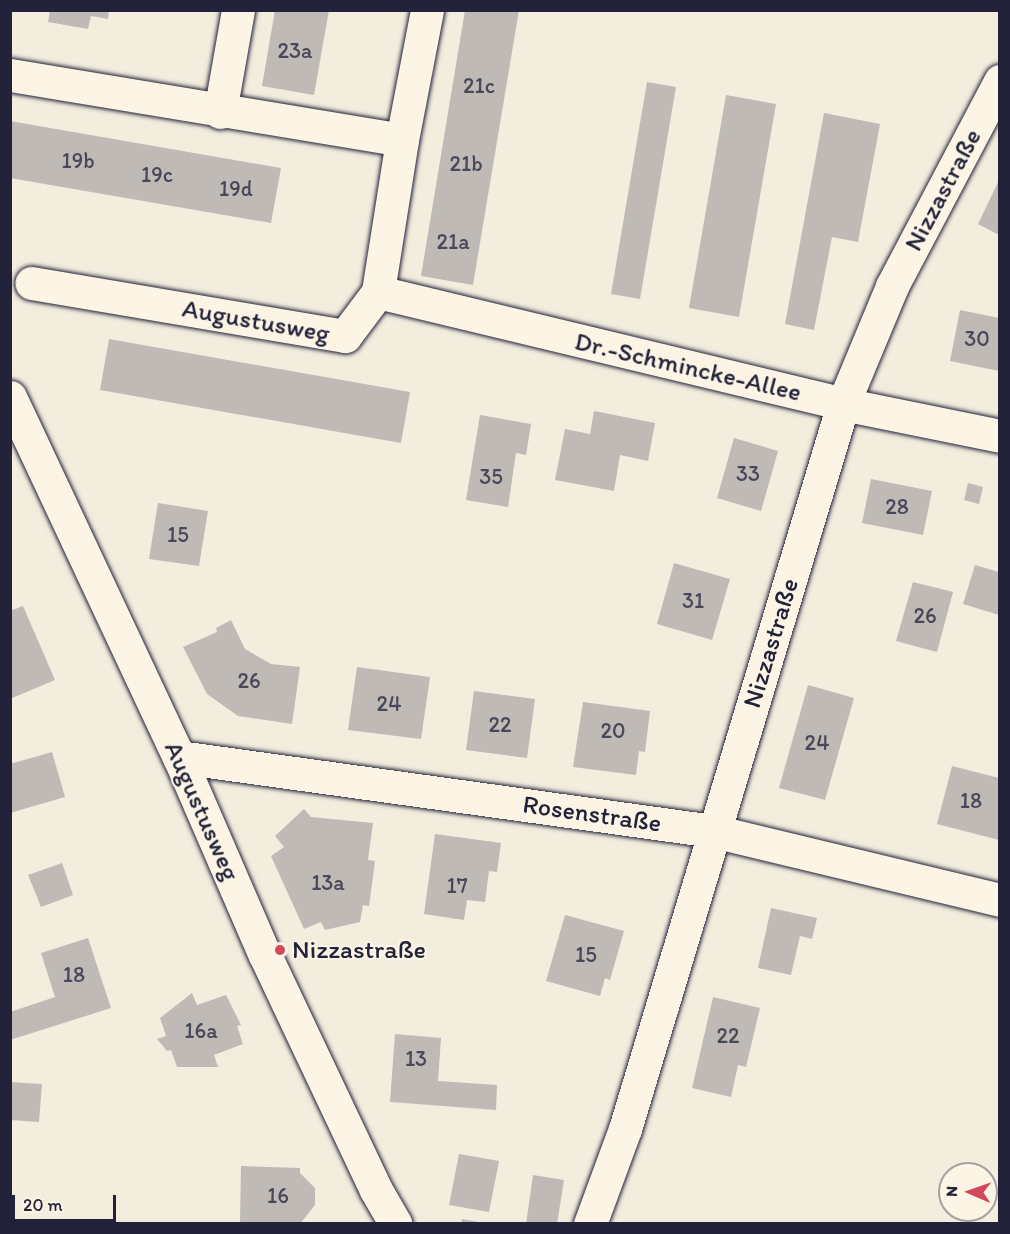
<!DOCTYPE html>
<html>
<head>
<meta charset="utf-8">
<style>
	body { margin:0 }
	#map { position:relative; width:1010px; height:1234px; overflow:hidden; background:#f3edde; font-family:Itim,sans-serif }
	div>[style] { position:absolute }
	.building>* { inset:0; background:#bfbab6 }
	.roads { filter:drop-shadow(0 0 2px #22223b) drop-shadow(0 0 2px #22223b) }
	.minor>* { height:33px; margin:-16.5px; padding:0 16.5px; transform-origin:16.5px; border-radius:16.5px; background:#fcf5e5 }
	.dots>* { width:16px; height:16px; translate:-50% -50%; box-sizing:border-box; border:3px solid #fcf5e5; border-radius:50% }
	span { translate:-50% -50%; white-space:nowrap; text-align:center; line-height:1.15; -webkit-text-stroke:4.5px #fcf5e5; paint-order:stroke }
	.number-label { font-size:22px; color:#49485a }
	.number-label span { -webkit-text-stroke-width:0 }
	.street-label { font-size:26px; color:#22223b }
	.poi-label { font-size:26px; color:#22223b }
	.left { translate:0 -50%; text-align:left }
	.frame { position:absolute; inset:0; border:12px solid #22223b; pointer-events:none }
	.north { position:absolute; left:938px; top:1162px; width:60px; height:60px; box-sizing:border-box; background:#fcf5e5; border:2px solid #a5a1a1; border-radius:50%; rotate:272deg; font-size:16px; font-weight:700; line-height:24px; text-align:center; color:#22223b }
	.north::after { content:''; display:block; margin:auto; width:21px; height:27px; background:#d1495b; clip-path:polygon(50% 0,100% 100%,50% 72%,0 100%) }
	.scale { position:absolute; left:12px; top:1195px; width:104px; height:27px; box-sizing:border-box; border:3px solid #22223b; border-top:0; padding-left:8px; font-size:18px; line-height:21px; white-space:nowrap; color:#22223b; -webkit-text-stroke:4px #fcf5e5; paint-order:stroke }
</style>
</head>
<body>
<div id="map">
	<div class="building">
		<div style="clip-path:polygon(50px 10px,109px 10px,108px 19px,91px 16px,88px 29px,48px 22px)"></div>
		<div style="clip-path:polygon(275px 10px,329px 10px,314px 95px,262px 86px)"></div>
		<div style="clip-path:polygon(465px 10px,519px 10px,473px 285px,421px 276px)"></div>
		<div style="clip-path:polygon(647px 82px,676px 87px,640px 299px,611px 294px)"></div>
		<div style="clip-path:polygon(726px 95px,776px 104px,739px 317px,689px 308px)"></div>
		<div style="clip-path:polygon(824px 113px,880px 124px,858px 242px,832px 237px,814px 330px,785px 324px)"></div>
		<div style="clip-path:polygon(10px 121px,281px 168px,271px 223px,10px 178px)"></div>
		<div style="clip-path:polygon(999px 180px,999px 235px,978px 224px)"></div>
		<div style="clip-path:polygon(960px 310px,999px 318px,999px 371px,950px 361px)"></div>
		<div style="clip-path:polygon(109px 339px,410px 392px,401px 443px,100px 390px)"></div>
		<div style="clip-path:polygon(594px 411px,655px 423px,648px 461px,620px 455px,614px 491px,555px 480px,565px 429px,590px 434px)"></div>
		<div style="clip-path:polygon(480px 415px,531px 424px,526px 455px,516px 453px,508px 507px,466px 500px)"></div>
		<div style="clip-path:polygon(734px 438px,778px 451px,761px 511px,717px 498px)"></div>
		<div style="clip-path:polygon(871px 479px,932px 491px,923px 535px,862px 523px)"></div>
		<div style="clip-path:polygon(968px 483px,983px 487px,979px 504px,964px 500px)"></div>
		<div style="clip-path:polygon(158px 503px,208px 511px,199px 566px,149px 559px)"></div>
		<div style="clip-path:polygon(674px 563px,730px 579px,712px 640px,657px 624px)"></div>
		<div style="clip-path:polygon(975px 565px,999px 572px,999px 615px,963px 604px)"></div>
		<div style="clip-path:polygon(913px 582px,953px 592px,937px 652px,896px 641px)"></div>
		<div style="clip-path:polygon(23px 606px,55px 680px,10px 699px,10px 611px)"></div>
		<div style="clip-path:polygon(231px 620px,245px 649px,271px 664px,300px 667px,292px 724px,238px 716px,207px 694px,183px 647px,217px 632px,216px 628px)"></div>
		<div style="clip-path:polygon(357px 667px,430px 677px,421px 739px,348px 730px)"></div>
		<div style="clip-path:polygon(808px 685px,854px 698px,825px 800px,779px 788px)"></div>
		<div style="clip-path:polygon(474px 691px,535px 699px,527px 758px,466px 750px)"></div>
		<div style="clip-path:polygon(583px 702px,650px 711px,645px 752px,639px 751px,636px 775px,573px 767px)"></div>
		<div style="clip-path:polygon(52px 752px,65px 797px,10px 813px,10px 764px)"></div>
		<div style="clip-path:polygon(952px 766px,999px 778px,999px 840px,937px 824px)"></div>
		<div style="clip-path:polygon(304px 809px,311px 817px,373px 823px,368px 860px,375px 861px,369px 906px,363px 905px,360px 922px,325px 930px,321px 922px,304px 929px,271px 856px,284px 847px,275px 836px)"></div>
		<div style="clip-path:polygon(435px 834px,501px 843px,497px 872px,489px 871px,485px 902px,467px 900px,464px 920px,424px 914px)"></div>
		<div style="clip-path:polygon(62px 863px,73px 895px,41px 907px,28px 875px)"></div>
		<div style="clip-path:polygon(771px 908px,817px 918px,812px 939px,800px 936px,791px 975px,758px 968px)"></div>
		<div style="clip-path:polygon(565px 915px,624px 931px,610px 980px,605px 978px,600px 996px,546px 981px)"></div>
		<div style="clip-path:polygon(88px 938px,111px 1008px,10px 1040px,10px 1012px,55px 997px,41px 953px)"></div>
		<div style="clip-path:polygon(192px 993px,197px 1005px,226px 995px,241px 1025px,237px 1026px,243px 1044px,214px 1055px,218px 1067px,177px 1067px,171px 1050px,167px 1051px,157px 1039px,166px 1036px,160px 1018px)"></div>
		<div style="clip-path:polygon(713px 997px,760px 1008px,746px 1067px,738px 1065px,731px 1097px,692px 1088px)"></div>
		<div style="clip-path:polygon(395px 1034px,441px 1038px,438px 1081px,497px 1085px,496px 1110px,390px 1102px)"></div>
		<div style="clip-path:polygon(10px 1082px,42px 1084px,39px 1122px,10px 1120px)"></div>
		<div style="clip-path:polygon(459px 1154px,499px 1161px,489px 1212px,449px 1205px)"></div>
		<div style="clip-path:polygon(241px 1166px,300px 1168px,300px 1173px,315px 1188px,315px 1205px,300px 1224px,240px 1223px)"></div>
		<div style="clip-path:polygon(533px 1175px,564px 1180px,557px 1224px,526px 1224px)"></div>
		<div style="clip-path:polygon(462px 1219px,479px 1222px,479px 1224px,461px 1224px)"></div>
	</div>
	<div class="roads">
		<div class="minor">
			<div style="left:10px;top:75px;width:397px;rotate:9.4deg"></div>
			<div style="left:402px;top:140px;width:154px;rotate:99deg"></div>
			<div style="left:378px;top:292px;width:55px;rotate:126.9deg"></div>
			<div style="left:345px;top:336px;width:318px;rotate:-170.4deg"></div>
			<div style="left:220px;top:112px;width:104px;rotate:-80deg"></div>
			<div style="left:402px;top:140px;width:132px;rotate:-79.1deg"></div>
			<div style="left:378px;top:292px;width:478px;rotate:13.5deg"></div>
			<div style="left:843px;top:404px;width:160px;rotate:11.5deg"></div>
			<div style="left:10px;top:397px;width:398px;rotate:64.9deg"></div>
			<div style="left:179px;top:757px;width:214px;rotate:66.6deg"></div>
			<div style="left:264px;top:953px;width:262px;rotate:64.7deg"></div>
			<div style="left:376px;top:1190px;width:39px;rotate:60deg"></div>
			<div style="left:179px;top:757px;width:539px;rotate:7.89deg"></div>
			<div style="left:713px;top:831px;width:295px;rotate:13.5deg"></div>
			<div style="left:590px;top:1224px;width:101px;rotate:-69.8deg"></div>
			<div style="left:625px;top:1129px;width:757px;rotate:-73.26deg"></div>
			<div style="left:843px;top:404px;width:128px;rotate:-67.4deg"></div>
			<div style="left:892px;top:286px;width:232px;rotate:-62.2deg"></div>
		</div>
	</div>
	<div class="dots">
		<div style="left:280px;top:950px;background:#d1495b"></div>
	</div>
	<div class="number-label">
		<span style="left:295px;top:51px">23a</span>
		<span style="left:479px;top:86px">21c</span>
		<span style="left:78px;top:161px">19b</span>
		<span style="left:466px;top:164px">21b</span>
		<span style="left:157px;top:175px">19c</span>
		<span style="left:236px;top:189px">19d</span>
		<span style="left:453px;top:242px">21a</span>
		<span style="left:977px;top:339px">30</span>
		<span style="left:748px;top:474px">33</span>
		<span style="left:491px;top:477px">35</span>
		<span style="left:897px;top:507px">28</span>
		<span style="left:178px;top:535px">15</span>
		<span style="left:693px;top:601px">31</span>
		<span style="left:925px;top:616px">26</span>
		<span style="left:249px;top:681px">26</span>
		<span style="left:389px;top:704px">24</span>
		<span style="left:500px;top:725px">22</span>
		<span style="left:613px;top:731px">20</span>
		<span style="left:817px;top:743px">24</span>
		<span style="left:971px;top:801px">18</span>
		<span style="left:328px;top:883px">13a</span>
		<span style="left:457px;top:886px">17</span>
		<span style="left:586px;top:955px">15</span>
		<span style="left:74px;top:975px">18</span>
		<span style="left:201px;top:1031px">16a</span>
		<span style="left:728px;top:1036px">22</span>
		<span style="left:416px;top:1059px">13</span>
		<span style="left:278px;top:1196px">16</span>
	</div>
	<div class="street-label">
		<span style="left:943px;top:190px;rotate:-62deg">Nizzastraße</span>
		<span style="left:256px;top:321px;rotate:10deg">Augustusweg</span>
		<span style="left:688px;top:367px;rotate:13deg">Dr.-Schmincke-Allee</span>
		<span style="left:771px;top:643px;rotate:-73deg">Nizzastraße</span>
		<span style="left:202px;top:811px;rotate:66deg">Augustusweg</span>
		<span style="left:592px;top:814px;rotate:8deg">Rosenstraße</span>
	</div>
	<div class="poi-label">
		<span class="left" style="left:292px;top:950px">Nizzastraße</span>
	</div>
	<div class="frame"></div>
	<div class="north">N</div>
	<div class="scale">20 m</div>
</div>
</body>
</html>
